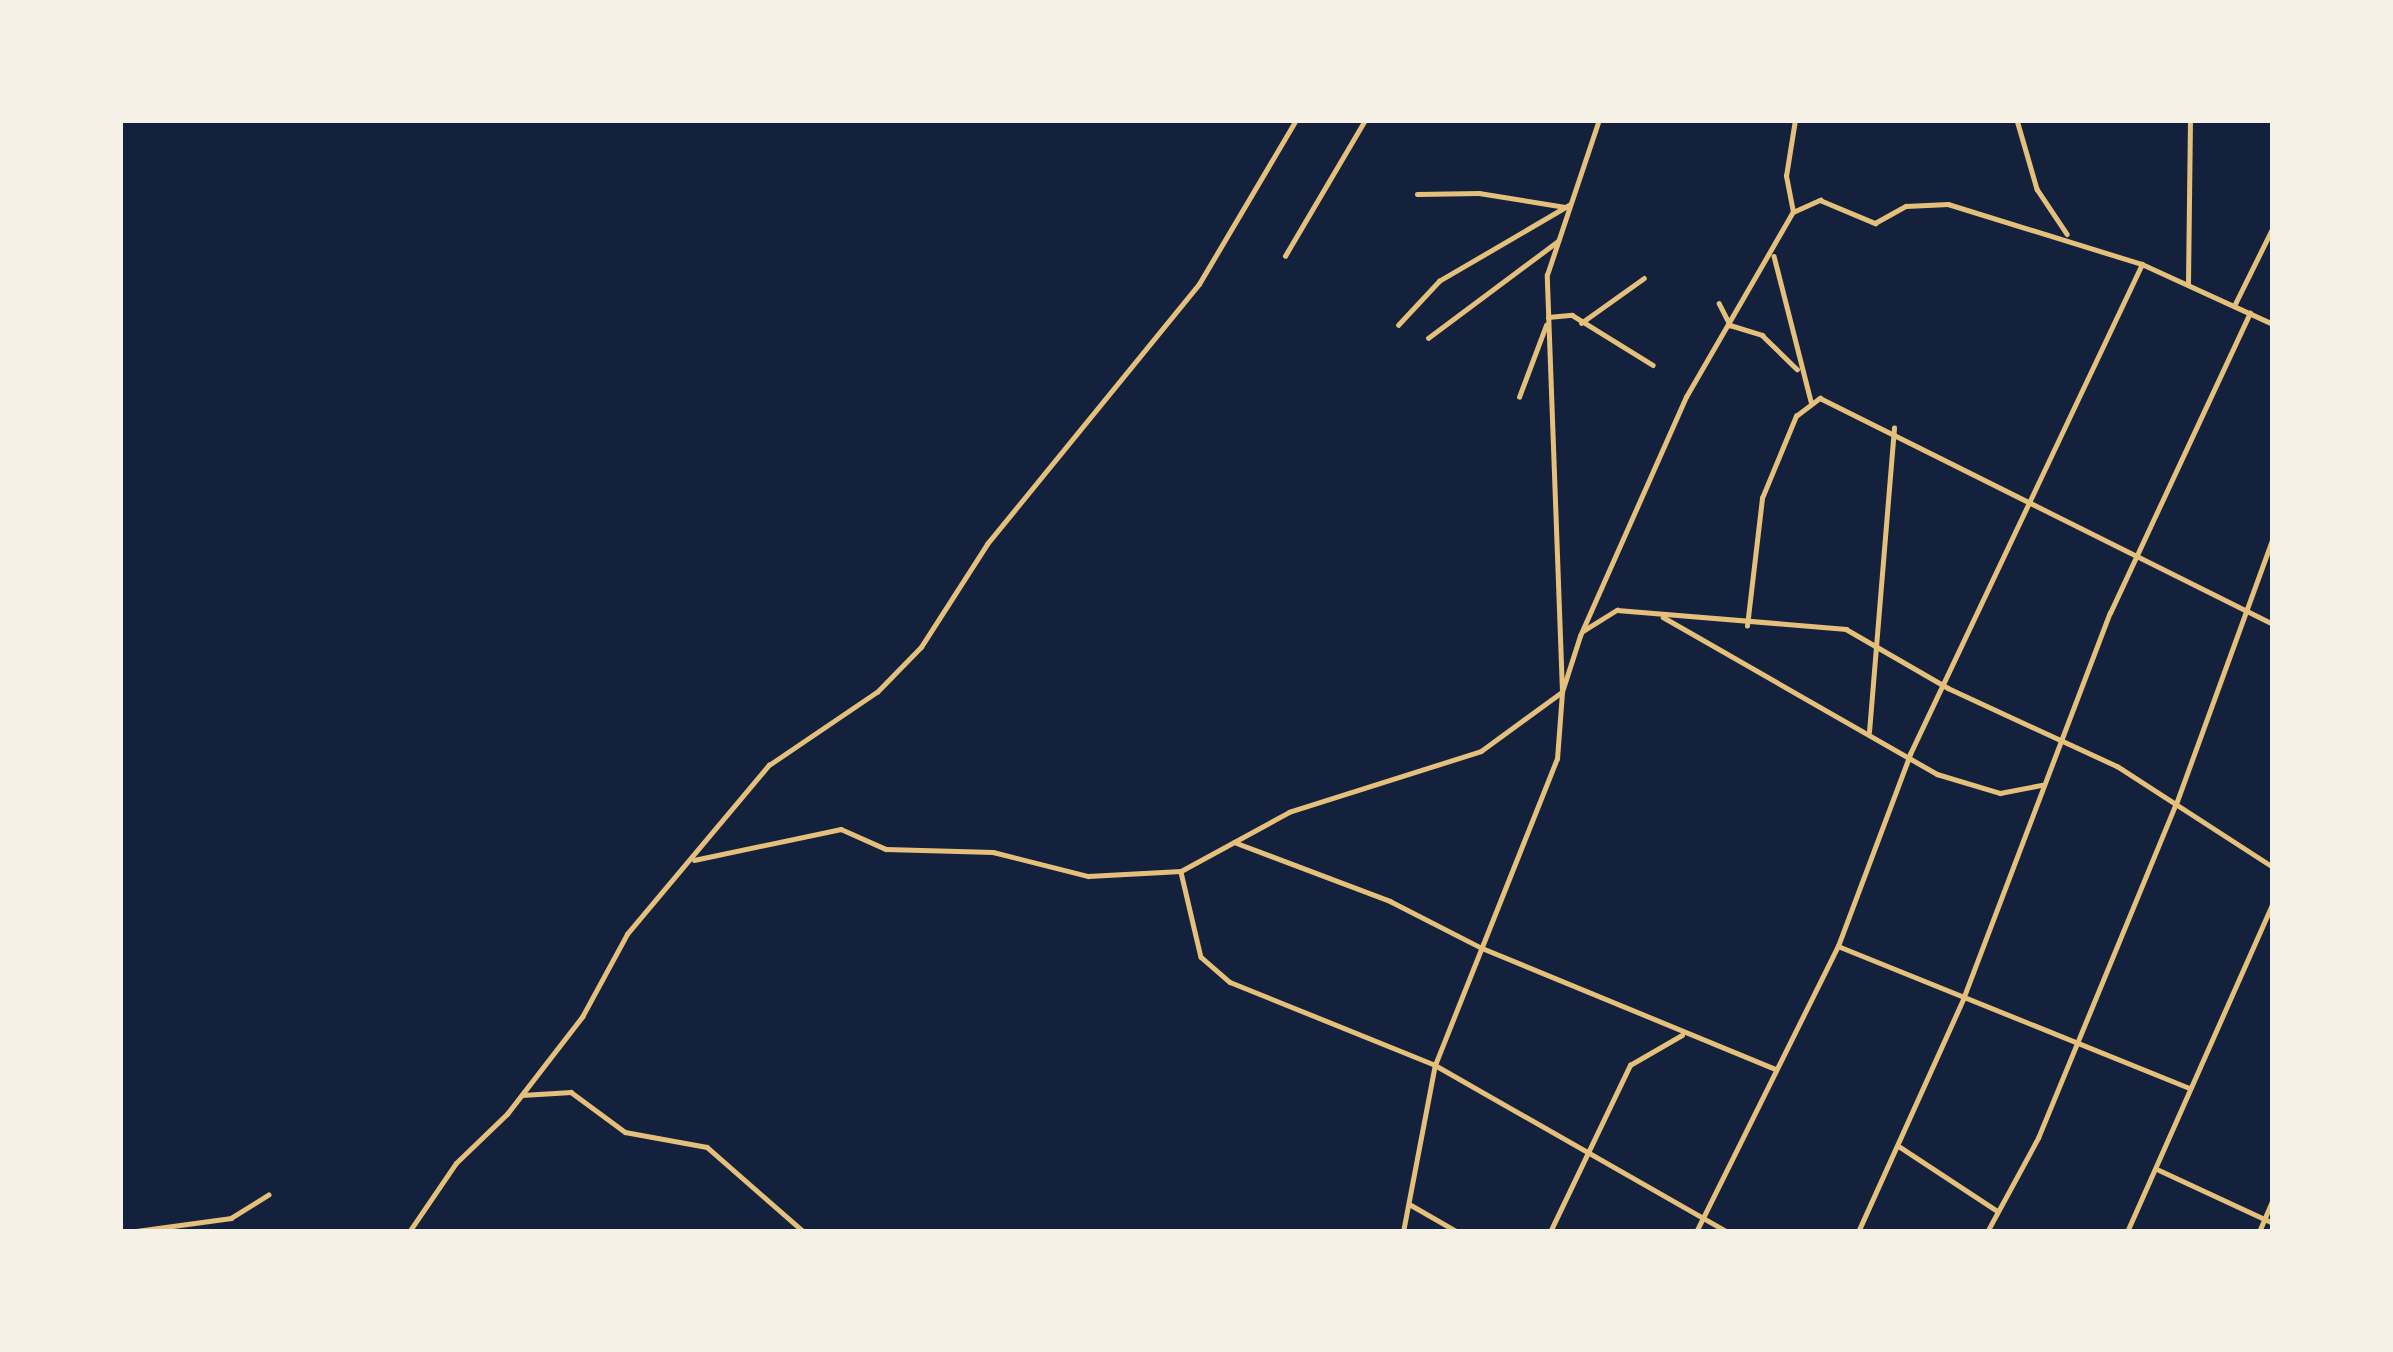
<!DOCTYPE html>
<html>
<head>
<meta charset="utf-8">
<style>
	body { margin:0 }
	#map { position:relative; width:2393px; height:1352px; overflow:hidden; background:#14213d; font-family:Rubik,sans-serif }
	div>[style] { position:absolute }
	.minor>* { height:4.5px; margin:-2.25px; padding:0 2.25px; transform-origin:2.25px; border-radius:2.25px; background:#e5c07b }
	span { translate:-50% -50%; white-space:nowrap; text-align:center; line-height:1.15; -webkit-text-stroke:9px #f6f1e7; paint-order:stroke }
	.frame { position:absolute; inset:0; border:123px solid #f6f1e7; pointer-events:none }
</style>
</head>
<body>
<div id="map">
	<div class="minor">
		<div style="left:2017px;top:120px;width:72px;rotate:73.8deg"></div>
		<div style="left:2037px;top:189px;width:54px;rotate:56.3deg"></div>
		<div style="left:1417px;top:194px;width:62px;rotate:-0.9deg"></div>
		<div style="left:1479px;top:193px;width:87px;rotate:9.2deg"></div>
		<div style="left:1793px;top:212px;width:30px;rotate:-24deg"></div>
		<div style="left:1820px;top:200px;width:60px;rotate:22.7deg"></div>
		<div style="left:1875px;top:223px;width:35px;rotate:-29deg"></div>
		<div style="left:1906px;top:206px;width:42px;rotate:-2.7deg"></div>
		<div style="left:1948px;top:204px;width:203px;rotate:17.2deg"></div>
		<div style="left:2142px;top:264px;width:144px;rotate:24.6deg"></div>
		<div style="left:1285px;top:256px;width:158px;rotate:-59.5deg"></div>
		<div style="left:1774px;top:256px;width:150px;rotate:75.7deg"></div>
		<div style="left:2188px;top:283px;width:163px;rotate:-89.3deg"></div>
		<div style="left:1719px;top:303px;width:25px;rotate:63deg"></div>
		<div style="left:1730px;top:325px;width:34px;rotate:17deg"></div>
		<div style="left:1762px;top:335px;width:49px;rotate:44.2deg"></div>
		<div style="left:2235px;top:304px;width:86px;rotate:-63.7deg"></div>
		<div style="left:1548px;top:317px;width:24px;rotate:-5deg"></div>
		<div style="left:1572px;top:315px;width:95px;rotate:31.7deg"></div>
		<div style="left:1581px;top:323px;width:77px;rotate:-35.5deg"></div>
		<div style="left:1398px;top:325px;width:60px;rotate:-47deg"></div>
		<div style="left:1439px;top:281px;width:151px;rotate:-30.3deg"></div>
		<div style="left:1428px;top:338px;width:162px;rotate:-36.7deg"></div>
		<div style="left:1519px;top:397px;width:77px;rotate:-69.4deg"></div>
		<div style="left:1663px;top:617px;width:316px;rotate:29.8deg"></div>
		<div style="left:1937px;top:774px;width:66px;rotate:16.8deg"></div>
		<div style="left:2000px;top:793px;width:42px;rotate:-11deg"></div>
		<div style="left:1747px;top:626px;width:129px;rotate:-83.3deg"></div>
		<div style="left:1762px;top:498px;width:89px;rotate:-67.5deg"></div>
		<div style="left:1796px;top:416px;width:30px;rotate:-37deg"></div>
		<div style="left:1820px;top:398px;width:506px;rotate:26.51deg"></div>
		<div style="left:1583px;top:631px;width:40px;rotate:-32deg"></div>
		<div style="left:1617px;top:610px;width:230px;rotate:4.7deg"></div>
		<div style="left:1846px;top:629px;width:118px;rotate:30deg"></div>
		<div style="left:1948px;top:688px;width:186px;rotate:24.8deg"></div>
		<div style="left:2117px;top:766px;width:186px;rotate:32.9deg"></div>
		<div style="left:1869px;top:732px;width:305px;rotate:-85.3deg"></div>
		<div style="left:1234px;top:842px;width:167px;rotate:20.7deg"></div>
		<div style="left:1390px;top:901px;width:103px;rotate:27.1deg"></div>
		<div style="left:1482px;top:948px;width:318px;rotate:22.4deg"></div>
		<div style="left:694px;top:860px;width:150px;rotate:-11.9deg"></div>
		<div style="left:841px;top:829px;width:49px;rotate:24deg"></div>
		<div style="left:886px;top:849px;width:107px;rotate:1.6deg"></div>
		<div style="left:993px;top:852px;width:98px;rotate:14.2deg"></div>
		<div style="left:1088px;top:876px;width:93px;rotate:-3.1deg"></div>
		<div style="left:1181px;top:871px;width:123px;rotate:-28.6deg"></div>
		<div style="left:1289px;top:812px;width:201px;rotate:-17.6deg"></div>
		<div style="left:1481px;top:751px;width:100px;rotate:-36.1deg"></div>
		<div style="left:1562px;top:692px;width:417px;rotate:-92.1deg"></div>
		<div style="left:1547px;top:275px;width:163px;rotate:-71.5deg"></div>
		<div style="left:1181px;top:872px;width:87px;rotate:76.8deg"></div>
		<div style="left:1201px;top:957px;width:38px;rotate:41deg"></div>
		<div style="left:1230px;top:982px;width:221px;rotate:22deg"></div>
		<div style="left:1435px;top:1065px;width:337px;rotate:29.7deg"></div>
		<div style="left:1838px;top:946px;width:380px;rotate:22deg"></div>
		<div style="left:522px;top:1095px;width:49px;rotate:-3.5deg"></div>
		<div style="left:571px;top:1092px;width:67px;rotate:36.5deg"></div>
		<div style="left:625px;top:1132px;width:83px;rotate:10.4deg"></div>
		<div style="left:707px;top:1147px;width:129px;rotate:41.2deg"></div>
		<div style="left:1900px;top:1147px;width:115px;rotate:33.3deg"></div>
		<div style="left:2159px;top:1170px;width:126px;rotate:24.9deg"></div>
		<div style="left:1411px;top:1205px;width:54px;rotate:29.9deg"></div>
		<div style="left:129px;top:1232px;width:103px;rotate:-7.8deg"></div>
		<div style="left:231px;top:1218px;width:44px;rotate:-31.9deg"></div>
		<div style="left:409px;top:1232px;width:83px;rotate:-55.7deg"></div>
		<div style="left:456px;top:1163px;width:71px;rotate:-43.9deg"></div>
		<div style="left:507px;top:1114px;width:123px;rotate:-52.3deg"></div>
		<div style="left:582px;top:1017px;width:94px;rotate:-61.5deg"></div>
		<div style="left:627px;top:934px;width:221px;rotate:-50deg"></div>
		<div style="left:769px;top:765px;width:130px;rotate:-34.1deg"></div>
		<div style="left:877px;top:692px;width:63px;rotate:-45.6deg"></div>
		<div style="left:921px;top:647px;width:122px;rotate:-57.3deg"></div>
		<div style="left:987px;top:544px;width:335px;rotate:-50.8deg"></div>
		<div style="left:1199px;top:284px;width:191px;rotate:-59.4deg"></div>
		<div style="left:1403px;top:1232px;width:170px;rotate:-79.2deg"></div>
		<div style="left:1435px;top:1065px;width:329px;rotate:-68.3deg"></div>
		<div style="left:1557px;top:759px;width:67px;rotate:-85.7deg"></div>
		<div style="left:1562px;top:692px;width:59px;rotate:-72.2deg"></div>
		<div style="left:1580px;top:636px;width:261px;rotate:-66.1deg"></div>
		<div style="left:1686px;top:397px;width:214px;rotate:-60deg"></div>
		<div style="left:1793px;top:212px;width:37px;rotate:-101deg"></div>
		<div style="left:1786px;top:176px;width:57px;rotate:-80.9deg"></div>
		<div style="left:1550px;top:1232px;width:185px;rotate:-64.4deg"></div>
		<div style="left:1630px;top:1065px;width:60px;rotate:-30deg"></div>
		<div style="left:1696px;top:1232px;width:319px;rotate:-63.6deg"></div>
		<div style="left:1838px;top:946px;width:205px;rotate:-69.4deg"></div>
		<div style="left:1910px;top:754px;width:542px;rotate:-64.66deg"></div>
		<div style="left:1858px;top:1232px;width:256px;rotate:-65.7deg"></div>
		<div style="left:1963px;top:999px;width:413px;rotate:-69.2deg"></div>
		<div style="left:2110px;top:613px;width:331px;rotate:-65deg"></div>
		<div style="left:1987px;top:1232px;width:107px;rotate:-61.5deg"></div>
		<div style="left:2038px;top:1138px;width:361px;rotate:-67.6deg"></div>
		<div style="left:2176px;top:804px;width:283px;rotate:-70deg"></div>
		<div style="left:2127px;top:1232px;width:360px;rotate:-66.1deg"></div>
		<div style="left:2259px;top:1232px;width:36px;rotate:-67deg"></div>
	</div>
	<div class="frame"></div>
</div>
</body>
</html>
